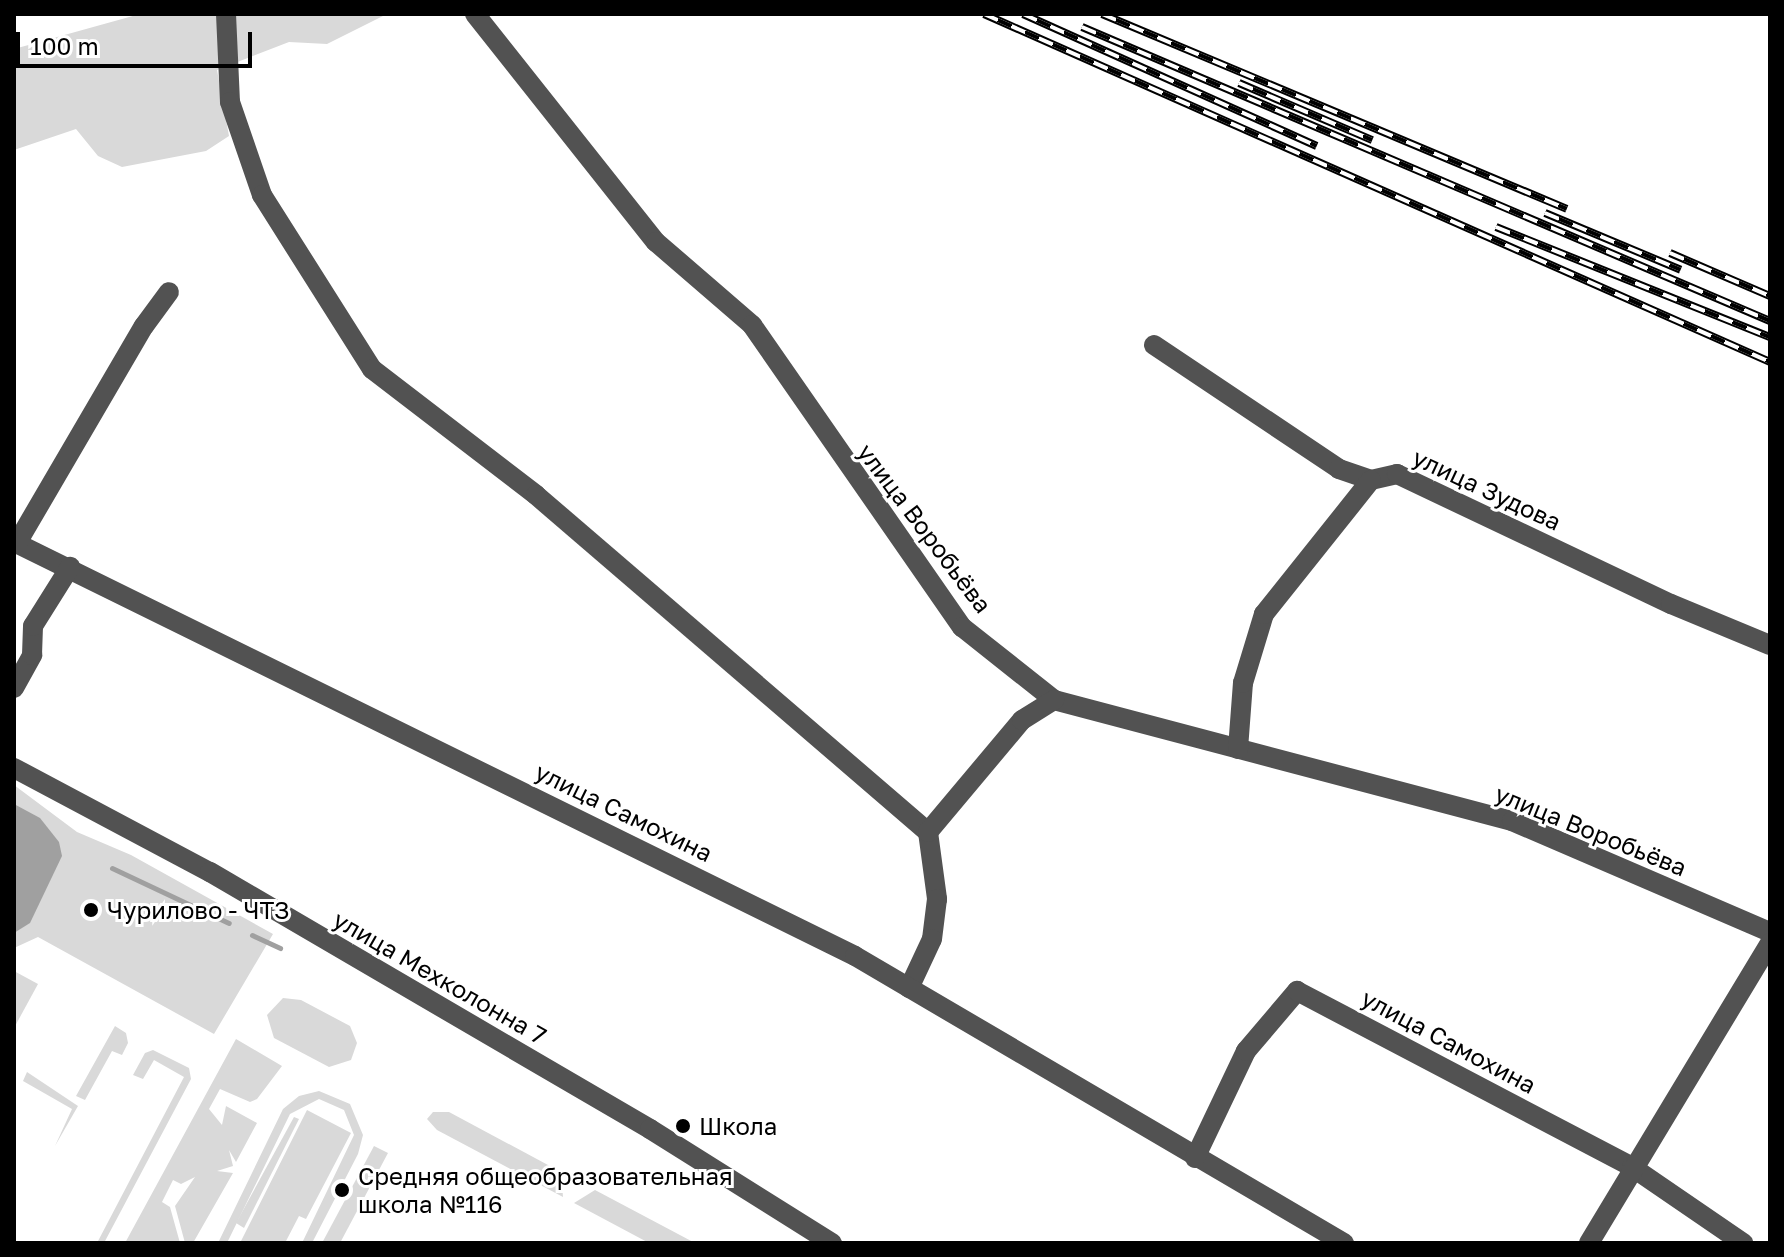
<!DOCTYPE html>
<html>
<head>
<meta charset="utf-8">
<style>
	body { margin:0 }
	#map { position:relative; width:1784px; height:1257px; overflow:hidden; background:#fff; font-family:"Golos Text",sans-serif }
	div>[style] { position:absolute }
	.green>* { inset:0; background:#d9d9d9 }
	.water>* { inset:0; background:#a0a0a0 }
	.stream>* { height:5px; margin:-2.5px; padding:0 2.5px; transform-origin:2.5px; border-radius:2.5px; background:#a0a0a0 }
	.minor>* { height:20px; margin:-10px; padding:0 10px; transform-origin:10px; border-radius:10px; background:#525252 }
	.rail>* { height:8px; margin-top:-4px; transform-origin:0; background:repeating-linear-gradient(90deg,#fff 0 15px,#000 0 30px); box-sizing:border-box; border-block:2px solid #000 }
	.dots>* { width:22px; height:22px; translate:-50% -50%; box-sizing:border-box; border:4px solid #fff; border-radius:50% }
	span { translate:-50% -50%; white-space:nowrap; text-align:center; line-height:1.15; -webkit-text-stroke:6px #fff; paint-order:stroke }
	.street-label { font-size:24px; color:#000 }
	.poi-label { font-size:24px; color:#000 }
	.left { translate:0 -50%; text-align:left }
	.frame { position:absolute; inset:0; border:16px solid #000; pointer-events:none }
	.scale { position:absolute; left:16px; top:32px; width:236px; height:36px; box-sizing:border-box; border:4px solid #000; border-top:0; padding-left:10px; font-size:24px; line-height:28px; white-space:nowrap; color:#000; -webkit-text-stroke:6px #fff; paint-order:stroke }
</style>
</head>
<body>
<div id="map">
	<div class="green">
		<div style="clip-path:polygon(140px 14px,216px 14px,226px 19px,232px 14px,387px 14px,327px 44px,289px 42px,217px 70px,229px 136px,206px 151px,122px 167px,98px 156px,76px 129px,14px 150px,14px 49px)"></div>
		<div style="clip-path:polygon(14px 785px,77px 832px,131px 855px,273px 934px,214px 1034px,38px 937px,14px 948px)"></div>
		<div style="clip-path:polygon(14px 971px,38px 984px,14px 1028px)"></div>
		<div style="clip-path:polygon(283px 998px,301px 1000px,350px 1026px,357px 1043px,351px 1060px,329px 1067px,274px 1038px,267px 1015px)"></div>
		<div style="clip-path:polygon(115px 1026px,126px 1033px,128px 1043px,122px 1055px,112px 1051px,85px 1100px,76px 1096px)"></div>
		<div style="clip-path:polygon(236px 1039px,282px 1066px,257px 1099px,250px 1102px,220px 1089px,209px 1109px,222px 1125px,226px 1106px,257px 1123px,236px 1162px,229px 1150px,233px 1166px,217px 1171px,233px 1173px,193px 1243px,185px 1243px,175px 1206px,195px 1177px,181px 1184px,173px 1180px,162px 1202px,170px 1207px,180px 1243px,125px 1243px)"></div>
		<div style="clip-path:polygon(153px 1050px,189px 1068px,191px 1079px,104px 1243px,97px 1243px,184px 1077px,154px 1060px,143px 1079px,133px 1075px,145px 1053px)"></div>
		<div style="clip-path:polygon(27px 1072px,78px 1106px,55px 1146px,72px 1109px,23px 1081px)"></div>
		<div style="clip-path:polygon(319px 1091px,350px 1104px,363px 1135px,358px 1154px,312px 1243px,302px 1243px,354px 1135px,344px 1110px,319px 1099px,290px 1114px,227px 1243px,218px 1243px,283px 1109px,299px 1096px)"></div>
		<div style="clip-path:polygon(307px 1110px,351px 1133px,306px 1219px,299px 1216px,285px 1243px,240px 1243px)"></div>
		<div style="clip-path:polygon(433px 1112px,449px 1112px,561px 1172px,563px 1197px,437px 1130px,427px 1119px)"></div>
		<div style="clip-path:polygon(294px 1117px,299px 1119px,244px 1228px,236px 1223px)"></div>
		<div style="clip-path:polygon(374px 1146px,388px 1153px,340px 1243px,322px 1243px)"></div>
		<div style="clip-path:polygon(595px 1190px,695px 1243px,649px 1243px,574px 1203px)"></div>
	</div>
	<div class="water">
		<div style="clip-path:polygon(14px 804px,40px 818px,59px 842px,62px 856px,30px 923px,14px 933px)"></div>
	</div>
	<div class="stream">
		<div style="left:112px;top:868px;width:129px;rotate:25.2deg"></div>
		<div style="left:252px;top:935px;width:31px;rotate:25deg"></div>
	</div>
	<div class="minor">
		<div style="left:226px;top:14px;width:88px;rotate:87.4deg"></div>
		<div style="left:230px;top:102px;width:98px;rotate:71deg"></div>
		<div style="left:262px;top:195px;width:206px;rotate:57.7deg"></div>
		<div style="left:372px;top:369px;width:207px;rotate:37.5deg"></div>
		<div style="left:536px;top:495px;width:517px;rotate:40.69deg"></div>
		<div style="left:928px;top:832px;width:68px;rotate:82.3deg"></div>
		<div style="left:937px;top:899px;width:40px;rotate:97.1deg"></div>
		<div style="left:932px;top:939px;width:54px;rotate:115.1deg"></div>
		<div style="left:475px;top:14px;width:291px;rotate:51.6deg"></div>
		<div style="left:656px;top:242px;width:127px;rotate:40.8deg"></div>
		<div style="left:752px;top:325px;width:368px;rotate:55.2deg"></div>
		<div style="left:962px;top:627px;width:117px;rotate:38.4deg"></div>
		<div style="left:1054px;top:700px;width:474px;rotate:14.8deg"></div>
		<div style="left:1512px;top:821px;width:281px;rotate:23.3deg"></div>
		<div style="left:1154px;top:345px;width:223px;rotate:33.8deg"></div>
		<div style="left:1339px;top:469px;width:34px;rotate:19deg"></div>
		<div style="left:1371px;top:480px;width:27px;rotate:-13deg"></div>
		<div style="left:1397px;top:474px;width:303px;rotate:25.4deg"></div>
		<div style="left:1671px;top:604px;width:107px;rotate:22.5deg"></div>
		<div style="left:14px;top:542px;width:937px;rotate:26.21deg"></div>
		<div style="left:855px;top:956px;width:567px;rotate:30.41deg"></div>
		<div style="left:17px;top:543px;width:251px;rotate:-59.7deg"></div>
		<div style="left:144px;top:326px;width:42px;rotate:-53.7deg"></div>
		<div style="left:14px;top:688px;width:38px;rotate:-61deg"></div>
		<div style="left:32px;top:655px;width:29px;rotate:-88deg"></div>
		<div style="left:33px;top:626px;width:70px;rotate:-57.9deg"></div>
		<div style="left:1238px;top:749px;width:66px;rotate:-85.7deg"></div>
		<div style="left:1243px;top:683px;width:72px;rotate:-73.1deg"></div>
		<div style="left:1264px;top:614px;width:171px;rotate:-51.4deg"></div>
		<div style="left:14px;top:768px;width:222px;rotate:28deg"></div>
		<div style="left:210px;top:872px;width:510px;rotate:30.29deg"></div>
		<div style="left:650px;top:1129px;width:215px;rotate:32.1deg"></div>
		<div style="left:928px;top:832px;width:146px;rotate:-50deg"></div>
		<div style="left:1022px;top:720px;width:38px;rotate:-32deg"></div>
		<div style="left:1195px;top:1158px;width:119px;rotate:-64.5deg"></div>
		<div style="left:1246px;top:1051px;width:79px;rotate:-49.6deg"></div>
		<div style="left:1297px;top:991px;width:378px;rotate:27.7deg"></div>
		<div style="left:1632px;top:1167px;width:135px;rotate:34.4deg"></div>
		<div style="left:1589px;top:1243px;width:350px;rotate:-58.9deg"></div>
	</div>
	<div class="rail">
		<div style="left:984px;top:14px;width:860px;rotate:23.88deg"></div>
		<div style="left:1023px;top:14px;width:322px;rotate:24.2deg"></div>
		<div style="left:1102px;top:14px;width:504px;rotate:22.75deg"></div>
		<div style="left:1082px;top:27px;width:748px;rotate:23.14deg"></div>
		<div style="left:1239px;top:83px;width:145px;rotate:23.2deg"></div>
		<div style="left:1545px;top:213px;width:147px;rotate:22.7deg"></div>
		<div style="left:1496px;top:227px;width:295px;rotate:21.9deg"></div>
		<div style="left:1670px;top:253px;width:109px;rotate:23.3deg"></div>
	</div>
	<div class="dots">
		<div style="left:91px;top:910px;background:#000"></div>
		<div style="left:683px;top:1126px;background:#000"></div>
		<div style="left:342px;top:1190px;background:#000"></div>
	</div>
	<div class="street-label">
		<span style="left:1487px;top:489px;rotate:25deg">улица Зудова</span>
		<span style="left:925px;top:528px;rotate:53deg">улица Воробьёва</span>
		<span style="left:624px;top:812px;rotate:26deg">улица Самохина</span>
		<span style="left:1591px;top:830px;rotate:22deg">улица Воробьёва</span>
		<span style="left:440px;top:977px;rotate:30deg">улица Мехколонна 7</span>
		<span style="left:1449px;top:1041px;rotate:28deg">улица Самохина</span>
	</div>
	<div class="poi-label">
		<span class="left" style="left:107px;top:910px">Чурилово - ЧТЗ</span>
		<span class="left" style="left:699px;top:1126px">Школа</span>
		<span class="left" style="left:358px;top:1190px">Средняя общеобразовательная<br>школа №116</span>
	</div>
	<div class="frame"></div>
	<div class="scale">100 m</div>
</div>
</body>
</html>
